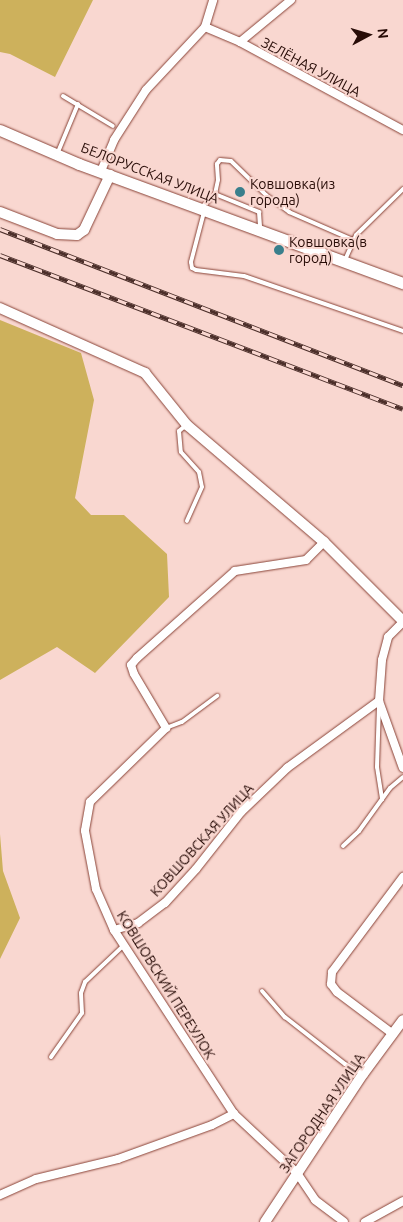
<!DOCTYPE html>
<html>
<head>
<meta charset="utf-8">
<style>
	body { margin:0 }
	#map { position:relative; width:403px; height:1222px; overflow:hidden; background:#f9d7d0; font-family:Ubuntu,sans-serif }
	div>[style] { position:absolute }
	.green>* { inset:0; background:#cdb15c }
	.roads { filter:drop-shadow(0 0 1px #894337) drop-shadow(0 0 1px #894337) }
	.service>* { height:4px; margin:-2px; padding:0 2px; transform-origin:2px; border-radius:2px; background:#fff }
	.minor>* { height:8px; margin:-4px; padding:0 4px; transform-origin:4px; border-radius:4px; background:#fff }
	.tertiary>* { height:10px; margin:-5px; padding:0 5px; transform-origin:5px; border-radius:5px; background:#fff }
	.secondary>* { height:11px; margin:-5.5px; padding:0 5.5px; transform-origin:5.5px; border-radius:5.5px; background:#fff }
	.rail>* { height:5px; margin-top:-2.5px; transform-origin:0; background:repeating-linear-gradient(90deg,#f9d7d0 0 9px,#4c2f2a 0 18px); box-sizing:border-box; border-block:1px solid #4c2f2a }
	.dots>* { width:14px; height:14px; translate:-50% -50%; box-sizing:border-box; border:2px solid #f9d7d0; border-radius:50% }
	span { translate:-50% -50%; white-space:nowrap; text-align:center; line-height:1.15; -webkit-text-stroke:4px #f9d7d0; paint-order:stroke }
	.street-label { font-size:14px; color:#280c07 }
	.poi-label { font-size:14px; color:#280c07 }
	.left { translate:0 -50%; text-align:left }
	.north { position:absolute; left:343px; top:10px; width:50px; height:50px; -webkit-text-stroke:4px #f9d7d0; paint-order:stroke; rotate:84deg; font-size:14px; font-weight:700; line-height:20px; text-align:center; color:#280c07 }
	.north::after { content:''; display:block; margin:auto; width:18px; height:22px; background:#280c07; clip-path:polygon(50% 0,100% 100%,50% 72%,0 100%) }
</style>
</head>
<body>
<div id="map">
	<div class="green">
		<div style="clip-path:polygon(0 0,93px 0,55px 77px,10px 54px,0 52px)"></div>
		<div style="clip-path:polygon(0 320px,81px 353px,94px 400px,75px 498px,91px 515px,124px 515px,167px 554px,169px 597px,95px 673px,57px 647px,0 680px)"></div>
		<div style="clip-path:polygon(0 834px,3px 871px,20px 918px,0 959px)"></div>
	</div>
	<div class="roads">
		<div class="service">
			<div style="left:63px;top:96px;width:58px;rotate:31deg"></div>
			<div style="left:58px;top:152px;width:52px;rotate:-67.4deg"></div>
			<div style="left:215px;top:194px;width:14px;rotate:-78deg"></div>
			<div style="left:218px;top:180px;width:16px;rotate:-94deg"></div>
			<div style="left:217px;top:164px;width:5px;rotate:-53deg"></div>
			<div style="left:220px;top:160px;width:11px;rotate:5deg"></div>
			<div style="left:231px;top:161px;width:49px;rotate:44.2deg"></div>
			<div style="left:266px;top:195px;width:29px;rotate:36deg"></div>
			<div style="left:289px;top:212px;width:70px;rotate:23.6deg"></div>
			<div style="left:201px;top:208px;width:20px;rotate:-45deg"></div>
			<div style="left:215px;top:194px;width:48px;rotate:22.2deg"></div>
			<div style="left:259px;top:212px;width:16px;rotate:86deg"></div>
			<div style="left:204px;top:212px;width:52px;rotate:104.6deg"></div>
			<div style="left:191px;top:262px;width:6px;rotate:81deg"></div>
			<div style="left:192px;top:268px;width:4px;rotate:27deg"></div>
			<div style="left:196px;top:270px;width:48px;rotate:7.1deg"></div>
			<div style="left:244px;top:276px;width:168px;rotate:19.1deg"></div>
			<div style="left:345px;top:260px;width:27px;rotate:-66deg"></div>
			<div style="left:356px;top:235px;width:66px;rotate:-44.4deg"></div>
			<div style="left:185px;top:426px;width:8px;rotate:140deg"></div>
			<div style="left:179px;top:431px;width:21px;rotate:85deg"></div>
			<div style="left:181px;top:452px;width:27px;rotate:48deg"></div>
			<div style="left:199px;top:472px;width:15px;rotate:79deg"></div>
			<div style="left:202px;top:487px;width:37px;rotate:114deg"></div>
			<div style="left:379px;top:706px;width:61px;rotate:91.9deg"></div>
			<div style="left:377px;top:767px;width:33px;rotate:81deg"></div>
			<div style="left:166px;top:728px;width:17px;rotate:-21deg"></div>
			<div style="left:182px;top:722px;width:44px;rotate:-36.6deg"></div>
			<div style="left:343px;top:846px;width:22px;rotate:-43deg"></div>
			<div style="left:359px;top:831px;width:53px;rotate:-54.2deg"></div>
			<div style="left:390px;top:788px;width:17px;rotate:-40deg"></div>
			<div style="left:262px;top:991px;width:35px;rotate:49deg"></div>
			<div style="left:285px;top:1017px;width:76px;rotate:38.1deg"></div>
			<div style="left:345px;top:1064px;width:18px;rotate:29deg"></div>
			<div style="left:51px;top:1057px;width:54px;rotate:-54.8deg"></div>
			<div style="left:82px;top:1013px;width:20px;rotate:-93deg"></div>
			<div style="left:81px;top:993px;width:12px;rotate:-70deg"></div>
			<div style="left:85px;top:982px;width:54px;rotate:-43.5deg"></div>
		</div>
		<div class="minor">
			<div style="left:205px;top:27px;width:38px;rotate:23deg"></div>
			<div style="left:240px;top:42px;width:185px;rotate:28.4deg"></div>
			<div style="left:240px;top:42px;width:66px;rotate:-39.5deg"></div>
			<div style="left:101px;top:171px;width:34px;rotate:-67deg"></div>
			<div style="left:114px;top:140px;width:59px;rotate:-57.4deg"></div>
			<div style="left:146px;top:90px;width:86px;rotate:-46.9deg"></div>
			<div style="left:205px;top:27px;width:28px;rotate:-73deg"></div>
			<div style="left:324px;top:542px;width:25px;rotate:135deg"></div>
			<div style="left:306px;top:560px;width:72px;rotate:171.2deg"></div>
			<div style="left:235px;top:571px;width:131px;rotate:138.4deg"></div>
			<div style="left:137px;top:658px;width:9px;rotate:131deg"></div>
			<div style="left:131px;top:665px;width:9px;rotate:72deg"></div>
			<div style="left:134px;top:674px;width:63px;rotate:59.3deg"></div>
			<div style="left:166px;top:728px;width:106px;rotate:135.8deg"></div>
			<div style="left:90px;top:802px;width:29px;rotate:100deg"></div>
			<div style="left:85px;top:831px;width:59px;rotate:79.3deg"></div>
			<div style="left:96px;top:889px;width:45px;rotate:66.3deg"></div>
			<div style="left:114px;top:930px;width:220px;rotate:56.9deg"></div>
			<div style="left:234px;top:1114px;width:86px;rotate:43.1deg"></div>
			<div style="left:297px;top:1173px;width:32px;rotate:56deg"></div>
			<div style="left:315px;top:1200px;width:36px;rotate:37deg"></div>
			<div style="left:379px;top:701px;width:71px;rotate:70.3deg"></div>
			<div style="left:114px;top:930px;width:25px;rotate:-16deg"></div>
			<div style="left:138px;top:923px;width:34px;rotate:-37deg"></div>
			<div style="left:165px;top:903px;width:46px;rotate:-47.6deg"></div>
			<div style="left:196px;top:869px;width:73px;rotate:-51.7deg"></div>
			<div style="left:241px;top:812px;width:64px;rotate:-43.7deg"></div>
			<div style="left:287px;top:768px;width:114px;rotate:-36.1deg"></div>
			<div style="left:379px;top:701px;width:41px;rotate:-85.8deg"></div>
			<div style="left:382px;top:660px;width:24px;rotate:-75deg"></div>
			<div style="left:388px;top:637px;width:21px;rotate:-45deg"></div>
			<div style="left:393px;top:1034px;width:70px;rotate:-143.1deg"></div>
			<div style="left:337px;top:992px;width:10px;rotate:-127deg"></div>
			<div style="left:331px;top:984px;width:12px;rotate:-85deg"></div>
			<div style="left:332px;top:972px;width:119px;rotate:-53.2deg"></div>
			<div style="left:0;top:1195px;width:39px;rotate:-24deg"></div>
			<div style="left:36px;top:1179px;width:84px;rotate:-13.7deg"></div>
			<div style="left:118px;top:1159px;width:100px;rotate:-19.9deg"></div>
			<div style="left:212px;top:1125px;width:25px;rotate:-27deg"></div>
			<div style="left:365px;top:1222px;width:43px;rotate:-28.9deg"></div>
		</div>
		<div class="tertiary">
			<div style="left:0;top:212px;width:61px;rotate:21.1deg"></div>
			<div style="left:57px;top:234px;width:20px;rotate:3deg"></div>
			<div style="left:77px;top:235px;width:9px;rotate:-36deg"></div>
			<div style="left:84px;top:230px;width:61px;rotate:-64.7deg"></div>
			<div style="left:0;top:308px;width:159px;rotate:24.1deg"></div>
			<div style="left:145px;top:373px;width:67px;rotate:51.1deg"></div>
			<div style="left:187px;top:425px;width:180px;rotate:40.5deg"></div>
			<div style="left:324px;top:542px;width:112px;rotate:45deg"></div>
			<div style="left:265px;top:1222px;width:178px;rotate:-56.5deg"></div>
			<div style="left:363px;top:1074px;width:67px;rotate:-53.5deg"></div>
		</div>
		<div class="secondary">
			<div style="left:0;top:130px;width:86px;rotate:23.3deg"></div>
			<div style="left:79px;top:164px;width:345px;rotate:20.2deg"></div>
		</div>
	</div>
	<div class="rail">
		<div style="left:0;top:229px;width:432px;rotate:21.2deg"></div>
		<div style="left:0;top:255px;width:431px;rotate:20.9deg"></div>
	</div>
	<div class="dots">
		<div style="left:240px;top:192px;background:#3a7f8c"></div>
		<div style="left:279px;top:250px;background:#3a7f8c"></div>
	</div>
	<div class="street-label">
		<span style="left:311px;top:67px;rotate:28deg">ЗЕЛЁНАЯ УЛИЦА</span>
		<span style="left:150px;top:173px;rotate:21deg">БЕЛОРУССКАЯ УЛИЦА</span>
		<span style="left:202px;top:840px;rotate:-48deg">КОВШОВСКАЯ УЛИЦА</span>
		<span style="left:166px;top:985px;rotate:58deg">КОВШОВСКИЙ ПЕРЕУЛОК</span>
		<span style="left:322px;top:1113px;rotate:-56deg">ЗАГОРОДНАЯ УЛИЦА</span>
	</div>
	<div class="poi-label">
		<span class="left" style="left:250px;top:192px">Ковшовка(из<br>города)</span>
		<span class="left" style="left:289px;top:250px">Ковшовка(в<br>город)</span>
	</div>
	<div class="north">N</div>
</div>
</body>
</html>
